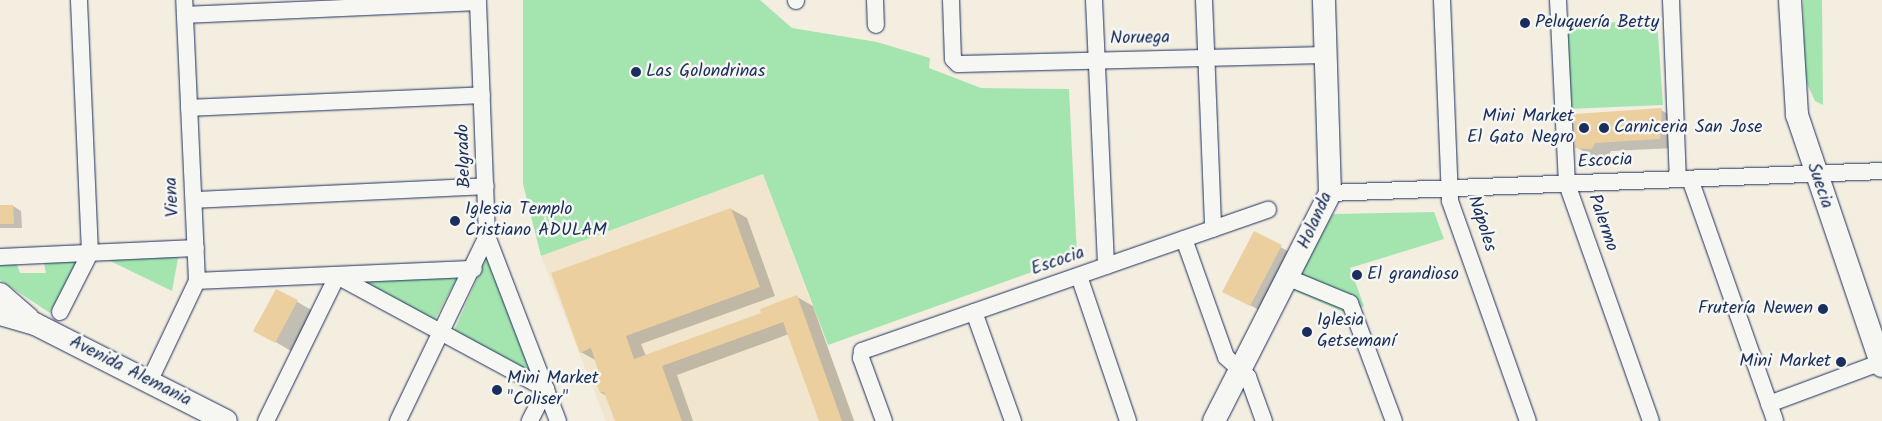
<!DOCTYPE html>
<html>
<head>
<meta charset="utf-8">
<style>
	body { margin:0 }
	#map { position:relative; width:1882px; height:421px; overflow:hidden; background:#f4eee1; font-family:Kalam,sans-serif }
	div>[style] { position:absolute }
	.built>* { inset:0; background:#f1e5cd }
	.green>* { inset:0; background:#a4e5af }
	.shadow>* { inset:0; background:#0003 }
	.building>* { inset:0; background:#ebcf9f }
	.roads { filter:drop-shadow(0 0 1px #1b2f5e) drop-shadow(0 0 1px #1b2f5e) }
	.street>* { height:16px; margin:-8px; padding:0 8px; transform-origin:8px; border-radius:8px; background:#f6f6f2 }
	.secondary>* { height:22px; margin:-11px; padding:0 11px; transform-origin:11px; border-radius:11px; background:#f6f6f2 }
	.dots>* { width:14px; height:14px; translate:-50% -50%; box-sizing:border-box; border:2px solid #f6f6f2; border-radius:50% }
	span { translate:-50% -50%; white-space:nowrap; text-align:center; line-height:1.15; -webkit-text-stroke:5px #f6f6f2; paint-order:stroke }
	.poi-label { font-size:18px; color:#1b2f5e }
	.left { translate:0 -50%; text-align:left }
	.right { translate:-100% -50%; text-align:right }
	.street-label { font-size:18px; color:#1b2f5e }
</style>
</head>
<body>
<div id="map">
	<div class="built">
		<div style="clip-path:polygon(763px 174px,855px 421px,606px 421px,541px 256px)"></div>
	</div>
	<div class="green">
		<div style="clip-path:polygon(523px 0,760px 0,792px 28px,877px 42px,930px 58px,929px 68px,981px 88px,1069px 89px,1077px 256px,828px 345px,763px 174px,541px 256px,523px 184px)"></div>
		<div style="clip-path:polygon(1803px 0,1822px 0,1823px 105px,1815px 101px,1805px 79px)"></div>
		<div style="clip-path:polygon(1657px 20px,1663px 105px,1568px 109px,1564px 25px)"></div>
		<div style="clip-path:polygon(1434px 212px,1444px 239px,1350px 268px,1364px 306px,1348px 314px,1291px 289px,1333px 214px)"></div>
		<div style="clip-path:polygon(489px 251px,532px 373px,454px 331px)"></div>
		<div style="clip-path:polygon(179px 253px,172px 291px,102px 257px)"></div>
		<div style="clip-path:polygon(80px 258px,50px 313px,0 280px,0 261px,15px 260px,20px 273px,46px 273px,43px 259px)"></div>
		<div style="clip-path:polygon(460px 273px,433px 323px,354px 279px)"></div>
	</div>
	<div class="shadow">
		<div style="clip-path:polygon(1661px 110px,1677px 119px,1675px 148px,1611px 151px,1608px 157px,1592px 156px,1576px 147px)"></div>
		<div style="clip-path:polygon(13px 206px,21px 211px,22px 228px,0 228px,0 207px)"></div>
		<div style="clip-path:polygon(731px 209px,747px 218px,775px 296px,641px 344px,646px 356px,763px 314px,797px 297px,813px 306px,854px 421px,820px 421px,789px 334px,677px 375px,693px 421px,616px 421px,607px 396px,601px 393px,597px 361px,581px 352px)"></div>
		<div style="clip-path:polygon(1255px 233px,1293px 254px,1263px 312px,1236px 298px)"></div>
		<div style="clip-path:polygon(277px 290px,313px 311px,291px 351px,255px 330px)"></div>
	</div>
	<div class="building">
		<div style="clip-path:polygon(1662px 108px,1660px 139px,1595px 143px,1592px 149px,1575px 148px,1574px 114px)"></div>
		<div style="clip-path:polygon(0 205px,13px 205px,14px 224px,0 224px)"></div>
		<div style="clip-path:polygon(731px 208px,760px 287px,626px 336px,634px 359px,761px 313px,760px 309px,797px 295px,842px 421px,819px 421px,783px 322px,662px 366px,682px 421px,615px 421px,604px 392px,600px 393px,592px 372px,598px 370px,591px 348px,580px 353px,551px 273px)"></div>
		<div style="clip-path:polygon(1254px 231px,1282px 245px,1250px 306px,1222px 292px)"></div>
		<div style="clip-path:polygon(276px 289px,298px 300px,275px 343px,253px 331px)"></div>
	</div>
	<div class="roads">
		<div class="street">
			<div style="left:796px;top:0;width:1px;rotate:90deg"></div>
			<div style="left:875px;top:0;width:25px;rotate:88deg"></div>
			<div style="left:951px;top:0;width:59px;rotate:88.1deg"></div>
			<div style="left:953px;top:59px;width:7px;rotate:45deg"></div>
			<div style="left:958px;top:64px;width:369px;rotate:-1.4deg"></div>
			<div style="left:1094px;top:0;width:266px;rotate:87.4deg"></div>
			<div style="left:1204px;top:0;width:229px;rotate:87.7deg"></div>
			<div style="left:1442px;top:0;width:201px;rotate:87.7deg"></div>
			<div style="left:1450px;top:201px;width:233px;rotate:70.5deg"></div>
			<div style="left:1558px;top:0;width:184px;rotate:87.2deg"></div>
			<div style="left:1567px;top:184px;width:251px;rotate:70.5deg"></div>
			<div style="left:1671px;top:0;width:179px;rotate:87.8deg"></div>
			<div style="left:185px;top:15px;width:293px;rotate:-2.5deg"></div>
			<div style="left:189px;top:108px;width:293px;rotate:-2.5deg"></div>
			<div style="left:1690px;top:179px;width:256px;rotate:70.6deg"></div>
			<div style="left:1330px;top:193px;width:552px;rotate:-2.28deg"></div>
			<div style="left:194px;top:200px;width:292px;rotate:-2.7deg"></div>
			<div style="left:487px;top:236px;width:198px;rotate:69deg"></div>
			<div style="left:1184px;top:239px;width:125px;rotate:70.4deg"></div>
			<div style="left:1226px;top:357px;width:30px;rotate:42deg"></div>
			<div style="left:1248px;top:377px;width:47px;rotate:70deg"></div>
			<div style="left:0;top:257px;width:196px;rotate:-2.6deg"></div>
			<div style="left:1079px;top:276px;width:153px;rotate:71.3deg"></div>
			<div style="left:1289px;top:278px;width:66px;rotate:22.3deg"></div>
			<div style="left:1350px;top:303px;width:126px;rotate:69.6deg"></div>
			<div style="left:197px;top:281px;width:277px;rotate:-2.5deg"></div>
			<div style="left:60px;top:312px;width:66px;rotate:-63deg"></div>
			<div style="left:90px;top:253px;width:253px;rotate:-92.5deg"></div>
			<div style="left:974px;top:312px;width:116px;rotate:70.3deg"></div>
			<div style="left:149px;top:382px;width:112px;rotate:-64.6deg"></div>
			<div style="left:197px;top:281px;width:281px;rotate:-92.6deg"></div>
			<div style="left:1769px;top:404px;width:121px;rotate:-20.4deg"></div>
			<div style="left:266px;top:421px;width:161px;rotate:-63.9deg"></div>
			<div style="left:337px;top:276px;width:238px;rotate:28.4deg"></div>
			<div style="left:546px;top:389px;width:36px;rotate:117deg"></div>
			<div style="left:398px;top:421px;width:205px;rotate:-64.3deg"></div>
			<div style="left:487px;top:236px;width:236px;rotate:-92.2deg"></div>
			<div style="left:884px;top:421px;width:67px;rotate:-110.1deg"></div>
			<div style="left:861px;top:358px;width:7px;rotate:-82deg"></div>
			<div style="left:862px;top:351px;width:430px;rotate:-19.2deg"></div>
		</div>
		<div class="secondary">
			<div style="left:1790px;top:0;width:115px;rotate:86.5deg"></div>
			<div style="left:1797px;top:115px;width:265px;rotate:71.3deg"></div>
			<div style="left:0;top:294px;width:37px;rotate:41deg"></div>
			<div style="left:0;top:314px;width:36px;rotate:16deg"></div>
			<div style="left:35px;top:324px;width:214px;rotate:26.9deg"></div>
			<div style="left:1214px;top:421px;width:256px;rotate:-63deg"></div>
			<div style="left:1330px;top:193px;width:193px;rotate:-91.8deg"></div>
		</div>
	</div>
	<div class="dots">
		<div style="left:1525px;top:23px;background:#1b2f5e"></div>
		<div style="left:636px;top:72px;background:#1b2f5e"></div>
		<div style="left:1584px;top:128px;background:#1b2f5e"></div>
		<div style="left:1604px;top:128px;background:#1b2f5e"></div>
		<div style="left:455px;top:221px;background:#1b2f5e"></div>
		<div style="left:1357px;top:275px;background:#1b2f5e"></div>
		<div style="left:1823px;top:309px;background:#1b2f5e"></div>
		<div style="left:1307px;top:332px;background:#1b2f5e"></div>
		<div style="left:1841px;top:362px;background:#1b2f5e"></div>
		<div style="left:497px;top:390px;background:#1b2f5e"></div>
	</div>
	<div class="poi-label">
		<span class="left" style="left:1535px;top:23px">Peluquería Betty</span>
		<span class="left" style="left:646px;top:72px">Las Golondrinas</span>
		<span class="right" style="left:1574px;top:128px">Mini Market<br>El Gato Negro</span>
		<span class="left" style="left:1614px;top:128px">Carniceria San Jose</span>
		<span class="left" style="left:465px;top:221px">Iglesia Templo<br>Cristiano ADULAM</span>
		<span class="left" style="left:1367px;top:275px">El grandioso</span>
		<span class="right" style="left:1813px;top:309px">Frutería Newen</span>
		<span class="left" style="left:1317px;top:332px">Iglesia<br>Getsemaní</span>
		<span class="right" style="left:1831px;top:362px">Mini Market</span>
		<span class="left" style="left:507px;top:390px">Mini Market<br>"Coliser"</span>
	</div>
	<div class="street-label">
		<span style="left:1140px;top:39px;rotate:-1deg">Noruega</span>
		<span style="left:465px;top:156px;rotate:-92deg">Belgrado</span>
		<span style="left:1605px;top:162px;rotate:-3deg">Escocia</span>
		<span style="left:1819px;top:186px;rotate:71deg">Suecia</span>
		<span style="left:173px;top:197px;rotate:-93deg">Viena</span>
		<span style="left:1316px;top:221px;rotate:-66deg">Holanda</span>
		<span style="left:1602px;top:223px;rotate:71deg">Palermo</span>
		<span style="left:1481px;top:224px;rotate:72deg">Nápoles</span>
		<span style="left:1058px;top:262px;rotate:-19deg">Escocia</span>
		<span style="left:130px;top:372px;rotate:27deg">Avenida Alemania</span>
	</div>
</div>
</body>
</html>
